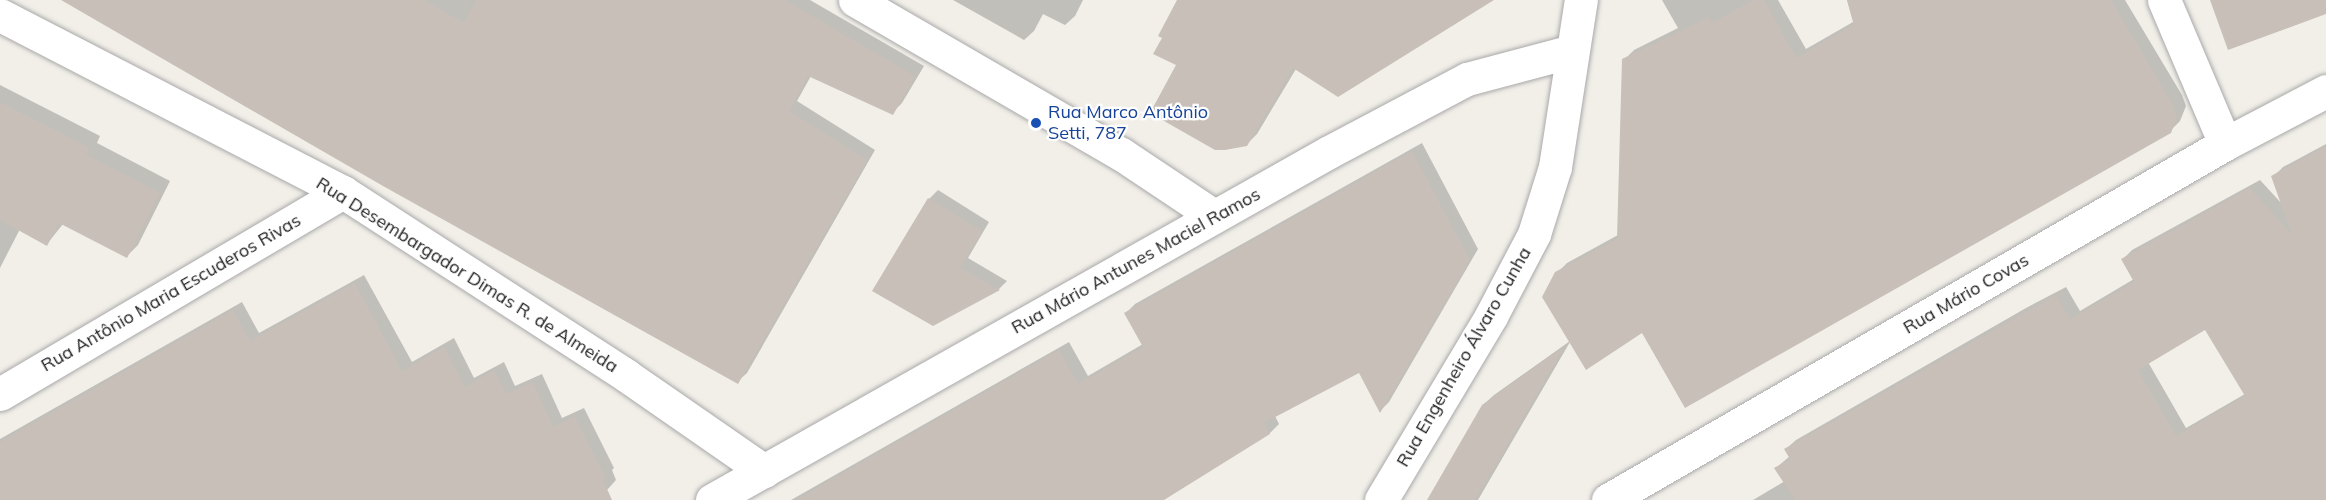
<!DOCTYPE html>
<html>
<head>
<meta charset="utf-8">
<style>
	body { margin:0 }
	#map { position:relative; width:2326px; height:500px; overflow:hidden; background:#f2efe9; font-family:Mulish,sans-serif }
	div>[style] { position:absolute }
	.shadow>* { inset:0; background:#0003 }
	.building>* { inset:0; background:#c7bfb8 }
	.roads { filter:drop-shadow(0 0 2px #a9a9a9) drop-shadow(0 0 2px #a9a9a9) }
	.street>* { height:33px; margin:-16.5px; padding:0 16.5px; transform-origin:16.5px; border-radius:16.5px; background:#fff }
	.dots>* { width:16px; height:16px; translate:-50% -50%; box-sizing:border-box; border:3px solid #fff; border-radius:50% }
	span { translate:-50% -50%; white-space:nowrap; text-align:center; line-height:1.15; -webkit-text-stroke:4.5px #fff; paint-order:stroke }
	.transit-label { font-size:18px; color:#164399 }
	.left { translate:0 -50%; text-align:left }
	.street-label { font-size:18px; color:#222 }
</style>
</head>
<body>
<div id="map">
	<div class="shadow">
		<div style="clip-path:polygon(85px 0,810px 0,924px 66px,902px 103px,892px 113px,811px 76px,797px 101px,875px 150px,747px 373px,737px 382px)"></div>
		<div style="clip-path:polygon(953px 0,1083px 0,1075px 16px,1065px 25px,1043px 14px,1034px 31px,1024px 40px)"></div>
		<div style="clip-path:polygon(1179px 0,1491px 0,1296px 69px,1257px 134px,1247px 144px,1178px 65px)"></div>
		<div style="clip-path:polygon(1662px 0,1778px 0,1806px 49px,1853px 22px,1847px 0,2125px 0,2182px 95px,2186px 106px,2180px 121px,2170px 131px,1642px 331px,1570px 342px,1478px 500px,1429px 500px,1483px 405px,1494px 395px,1570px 341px,1557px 273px,1567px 263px,1618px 235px,1624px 60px,1634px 50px,1678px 28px)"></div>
		<div style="clip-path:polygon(0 85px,100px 136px,97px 143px,170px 181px,138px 245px,127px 256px,63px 224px,47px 244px,20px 229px,0 268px)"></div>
		<div style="clip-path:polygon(1422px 143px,1478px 249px,1389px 402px,1380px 411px,1359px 371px,1275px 416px,1279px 424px,1270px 433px,1161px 500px,791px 500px,1069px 342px,1088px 376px,1143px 344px,1126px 313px,1135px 304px)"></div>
		<div style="clip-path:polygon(evenodd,2326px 144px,2326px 500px,1753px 500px,1785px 481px,1776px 468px,1790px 456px,1786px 449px,1796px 440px,2026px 308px,2066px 287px,2080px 311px,2134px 279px,2122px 260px,2132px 250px,2260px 180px,2283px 205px,2273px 177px,2283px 167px,2326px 144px,2206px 328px,2245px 394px,2186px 428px,2148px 362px,2206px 328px)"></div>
		<div style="clip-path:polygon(938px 190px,989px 222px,968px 258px,1007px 281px,999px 289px,933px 325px,874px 291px,929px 199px)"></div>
		<div style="clip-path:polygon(364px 275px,412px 362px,454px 338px,474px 378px,504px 362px,515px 386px,542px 374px,562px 418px,584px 408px,614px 468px,612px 470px,616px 480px,607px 490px,585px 500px,0 500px,0 439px,242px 302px,259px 333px)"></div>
	</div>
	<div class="building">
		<div style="clip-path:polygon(61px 0,424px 0,464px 23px,476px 0,785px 0,915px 76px,893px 115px,808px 76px,789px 111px,867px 160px,738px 384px,383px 186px)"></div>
		<div style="clip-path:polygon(1177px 0,1494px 0,1338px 97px,1293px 68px,1247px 146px,1225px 150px,1215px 150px,1150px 113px,1176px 65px,1153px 54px,1162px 38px,1158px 36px)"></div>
		<div style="clip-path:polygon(1753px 0,1764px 0,1796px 58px,1854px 24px,1847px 0,2111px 0,2173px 105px,2177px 117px,2171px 133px,1685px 408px,1642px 333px,1586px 370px,1542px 297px,1555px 272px,1617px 239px,1622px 59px,1709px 17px,1712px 23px)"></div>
		<div style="clip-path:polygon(2210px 0,2326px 0,2326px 14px,2228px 50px)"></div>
		<div style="clip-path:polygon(0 102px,90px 148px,86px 155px,160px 193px,127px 258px,59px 223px,47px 246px,0 220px)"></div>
		<div style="clip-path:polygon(evenodd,2326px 146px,2326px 500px,1795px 500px,1774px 468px,1790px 459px,1784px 449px,2056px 295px,2070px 319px,2134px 282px,2121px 259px,2250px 188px,2292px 235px,2271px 176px,2326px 146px,2205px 330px,2245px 396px,2176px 436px,2138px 370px,2205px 330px)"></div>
		<div style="clip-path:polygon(1412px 151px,1470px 260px,1380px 413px,1359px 373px,1264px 423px,1270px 434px,1164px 500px,796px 500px,1059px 350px,1078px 384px,1143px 347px,1124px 313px)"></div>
		<div style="clip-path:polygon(928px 198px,982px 231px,960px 268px,1000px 290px,933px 326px,872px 291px)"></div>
		<div style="clip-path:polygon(355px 283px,402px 371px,444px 347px,465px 387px,494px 370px,506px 394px,533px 382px,553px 427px,575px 417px,606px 478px,603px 480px,612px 500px,0 500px,0 442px,233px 310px,250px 341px)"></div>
		<div style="clip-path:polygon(1565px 346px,1475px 500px,1427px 500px,1482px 405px)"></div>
	</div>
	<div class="roads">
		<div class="street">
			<div style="left:855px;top:0;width:307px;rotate:30.1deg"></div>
			<div style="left:1121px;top:154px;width:112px;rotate:33.7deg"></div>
			<div style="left:2164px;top:0;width:156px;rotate:67deg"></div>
			<div style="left:0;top:15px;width:386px;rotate:27.3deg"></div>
			<div style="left:343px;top:192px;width:338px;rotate:32.9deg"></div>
			<div style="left:627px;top:376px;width:167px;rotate:34.7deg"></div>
			<div style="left:0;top:394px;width:398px;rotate:-30.5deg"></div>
			<div style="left:712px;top:500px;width:708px;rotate:-29.42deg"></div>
			<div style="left:1329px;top:152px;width:156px;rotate:-27.9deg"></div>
			<div style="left:1467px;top:79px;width:109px;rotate:-14.9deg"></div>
			<div style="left:1381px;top:500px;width:214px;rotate:-59.1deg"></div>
			<div style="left:1491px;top:316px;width:93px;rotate:-62.3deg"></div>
			<div style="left:1534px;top:234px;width:70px;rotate:-72.6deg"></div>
			<div style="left:1555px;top:167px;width:169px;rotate:-81.2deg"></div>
			<div style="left:1608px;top:500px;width:712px;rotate:-29.98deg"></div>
			<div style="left:2225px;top:144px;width:114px;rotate:-27.7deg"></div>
		</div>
	</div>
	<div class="dots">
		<div style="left:1036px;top:123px;background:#1a4fb4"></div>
	</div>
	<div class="transit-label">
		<span class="left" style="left:1048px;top:123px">Rua Marco Antônio<br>Setti, 787</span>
	</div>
	<div class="street-label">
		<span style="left:1136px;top:261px;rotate:-29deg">Rua Mário Antunes Maciel Ramos</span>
		<span style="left:467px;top:275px;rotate:32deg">Rua Desembargador Dimas R. de Almeida</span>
		<span style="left:171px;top:293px;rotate:-30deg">Rua Antônio Maria Escuderos Rivas</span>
		<span style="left:1966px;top:294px;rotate:-30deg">Rua Mário Covas</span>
		<span style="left:1464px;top:357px;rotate:-60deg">Rua Engenheiro Álvaro Cunha</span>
	</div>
</div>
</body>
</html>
